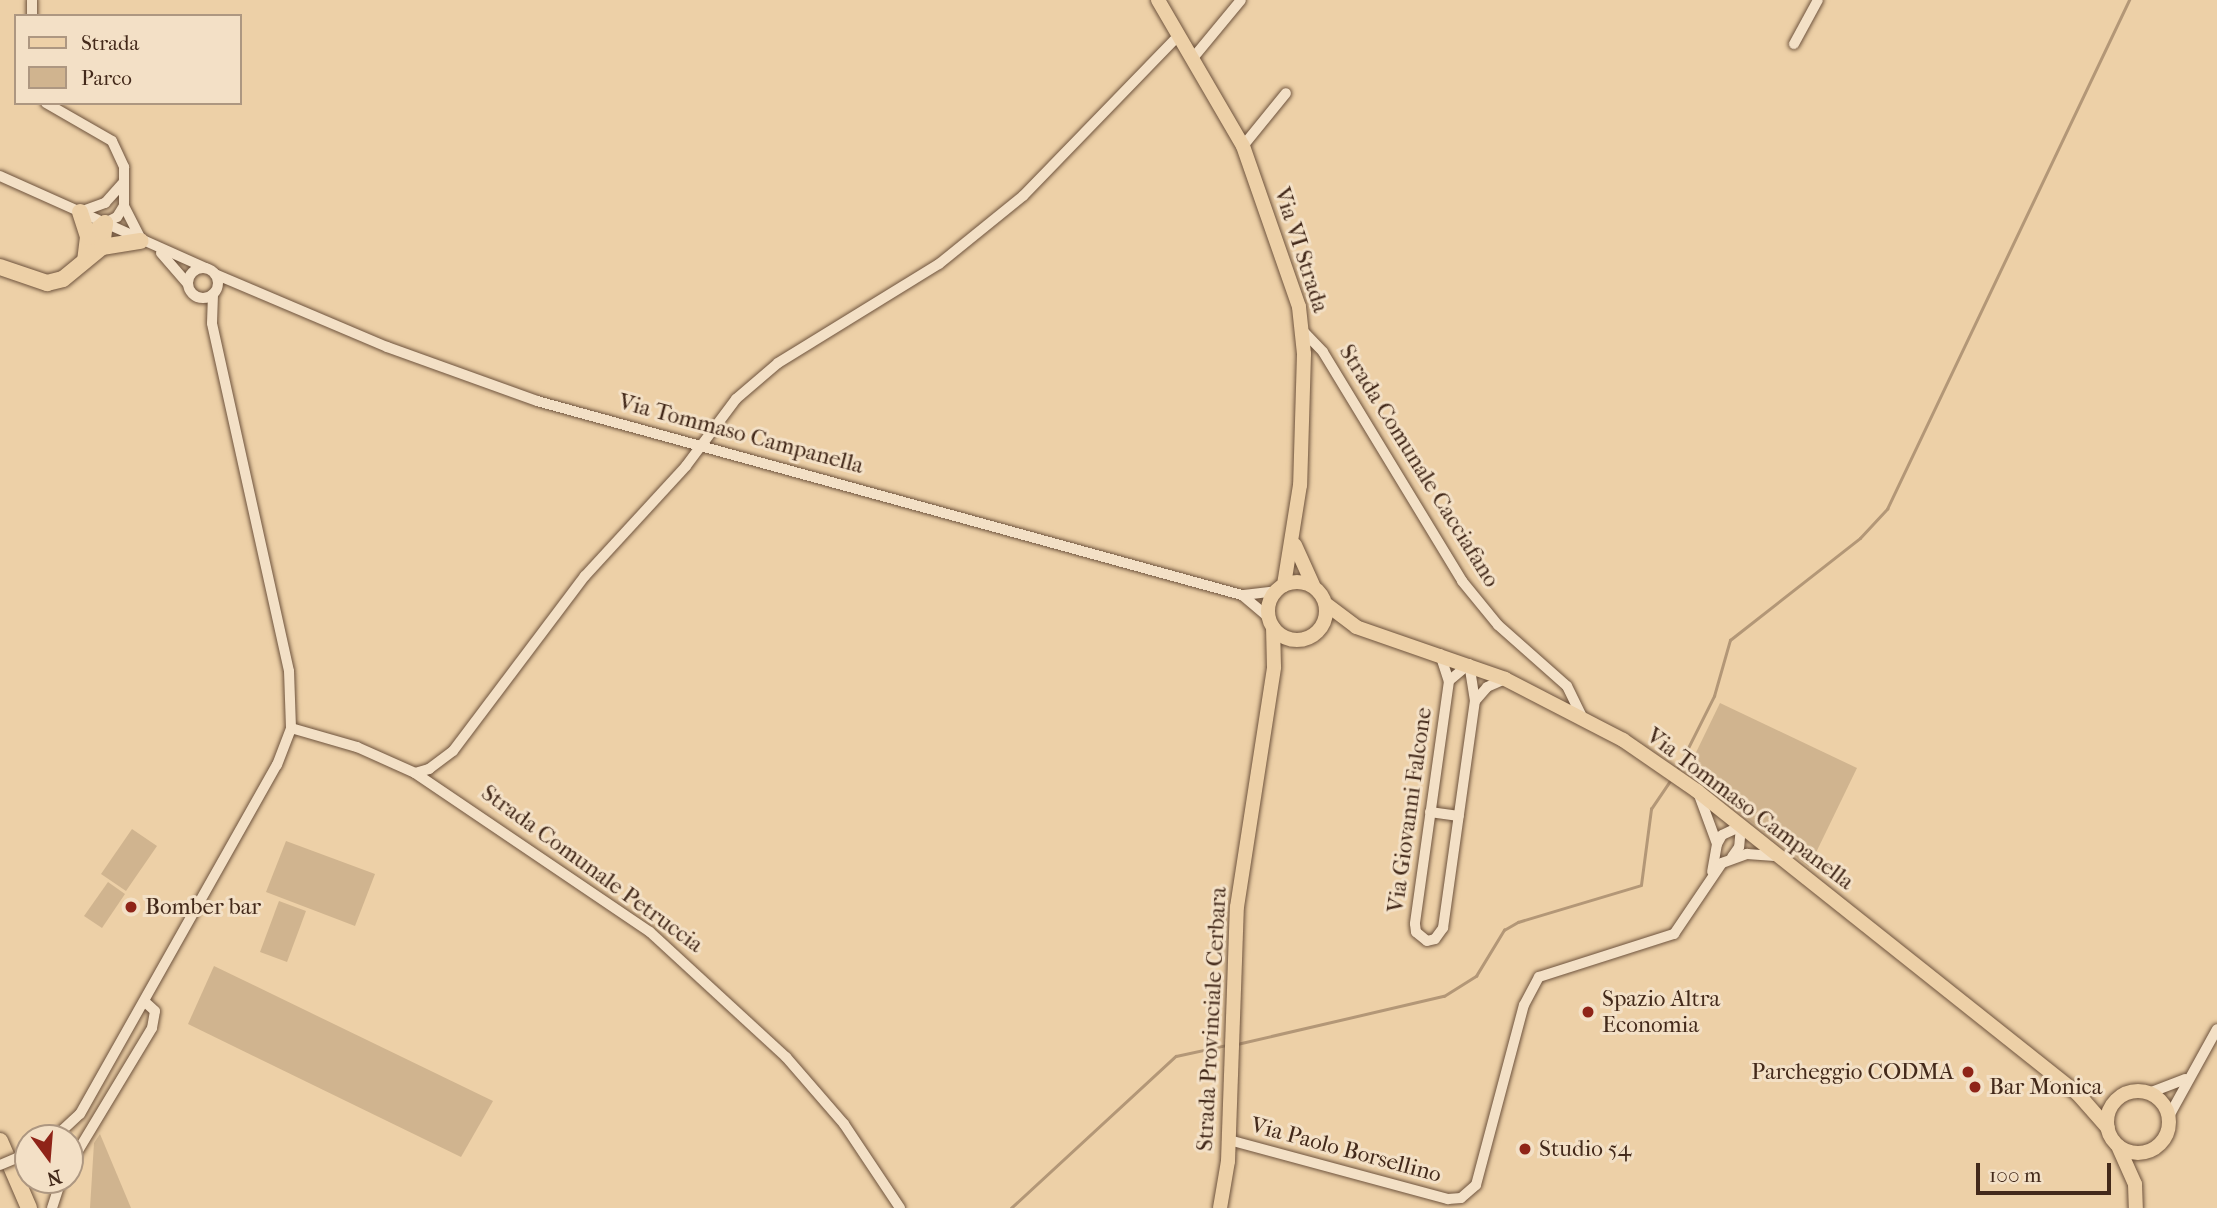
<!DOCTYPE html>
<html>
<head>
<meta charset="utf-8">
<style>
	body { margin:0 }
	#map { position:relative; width:2217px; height:1208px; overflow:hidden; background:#edd0a7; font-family:"IM FELL French Canon",serif }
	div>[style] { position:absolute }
	.green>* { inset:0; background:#d0b48f }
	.stream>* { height:2.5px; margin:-1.25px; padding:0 1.25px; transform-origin:1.25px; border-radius:1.25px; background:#b39777 }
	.roads { filter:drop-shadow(0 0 2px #6e533d) drop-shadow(0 0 2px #6e533d) }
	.minor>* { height:10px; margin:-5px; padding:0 5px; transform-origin:5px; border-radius:5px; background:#f3e0c6 }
	.minor>.ring { margin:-5px; padding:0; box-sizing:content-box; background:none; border:10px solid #f3e0c6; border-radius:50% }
	.major>* { height:14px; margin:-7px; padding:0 7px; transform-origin:7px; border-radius:7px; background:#edd0a7 }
	.major>.ring { margin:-7px; padding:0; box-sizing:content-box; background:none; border:14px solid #edd0a7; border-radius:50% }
	.highway>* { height:16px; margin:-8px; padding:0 8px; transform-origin:8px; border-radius:8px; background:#edd0a7 }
	.bridges { filter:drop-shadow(0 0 2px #6e533d) drop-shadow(0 0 2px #6e533d) }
	.minor-bridge>* { height:10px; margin:-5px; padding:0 5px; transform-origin:5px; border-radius:5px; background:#f3e0c6 }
	.dots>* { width:19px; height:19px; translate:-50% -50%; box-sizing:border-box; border:4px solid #f3e0c6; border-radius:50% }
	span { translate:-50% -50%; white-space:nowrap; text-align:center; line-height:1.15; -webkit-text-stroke:6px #f3e0c6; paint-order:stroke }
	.street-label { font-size:23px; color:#43291a }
	.poi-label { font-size:23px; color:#43291a }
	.left { translate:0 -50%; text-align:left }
	.right { translate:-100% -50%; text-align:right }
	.legend { position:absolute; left:14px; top:14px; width:228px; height:91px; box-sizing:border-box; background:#f3e0c6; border:2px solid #ad9781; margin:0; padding:9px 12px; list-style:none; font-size:21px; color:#43291a }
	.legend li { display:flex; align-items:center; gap:14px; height:35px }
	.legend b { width:35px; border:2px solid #ad9781 }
	.north { position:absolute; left:14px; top:1124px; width:70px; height:70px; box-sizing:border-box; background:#f3e0c6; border:2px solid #ad9781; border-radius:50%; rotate:164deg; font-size:19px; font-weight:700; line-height:28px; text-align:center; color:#43291a }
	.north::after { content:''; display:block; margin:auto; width:24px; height:32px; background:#8f2418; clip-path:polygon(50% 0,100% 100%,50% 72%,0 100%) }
	.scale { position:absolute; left:1976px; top:1163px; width:135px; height:32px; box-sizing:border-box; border:4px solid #43291a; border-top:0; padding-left:9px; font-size:21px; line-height:24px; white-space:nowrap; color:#43291a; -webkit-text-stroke:5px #f3e0c6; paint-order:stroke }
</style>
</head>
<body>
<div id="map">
	<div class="green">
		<div style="clip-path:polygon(1720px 703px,1857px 768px,1809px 867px,1687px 771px)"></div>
		<div style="clip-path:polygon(132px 829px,157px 846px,126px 891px,101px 874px)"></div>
		<div style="clip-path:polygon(286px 841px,375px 874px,355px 926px,266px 892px)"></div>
		<div style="clip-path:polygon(108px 882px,125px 894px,102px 928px,84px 916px)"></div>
		<div style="clip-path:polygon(279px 901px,306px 911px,287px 962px,260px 952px)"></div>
		<div style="clip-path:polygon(214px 966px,493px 1101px,461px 1157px,188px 1024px)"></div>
		<div style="clip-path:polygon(100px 1134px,131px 1208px,90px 1208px,94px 1143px)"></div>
	</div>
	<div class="stream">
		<div style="left:1676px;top:772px;width:85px;rotate:-63.4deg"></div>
		<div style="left:1714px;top:696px;width:58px;rotate:-74.1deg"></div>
		<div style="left:1730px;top:640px;width:165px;rotate:-38.1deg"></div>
		<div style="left:1860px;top:538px;width:40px;rotate:-47deg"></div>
		<div style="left:1887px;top:509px;width:564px;rotate:-64.57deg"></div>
		<div style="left:1237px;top:1044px;width:212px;rotate:-13.1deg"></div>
		<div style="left:1444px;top:996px;width:38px;rotate:-32deg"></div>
		<div style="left:1476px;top:976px;width:54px;rotate:-58.7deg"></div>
		<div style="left:1504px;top:930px;width:16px;rotate:-30deg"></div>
		<div style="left:1518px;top:922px;width:128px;rotate:-16.7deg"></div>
		<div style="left:1641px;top:885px;width:77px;rotate:-82.5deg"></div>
		<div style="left:1651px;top:809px;width:34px;rotate:-56deg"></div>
		<div style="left:1011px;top:1208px;width:224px;rotate:-42.7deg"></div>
		<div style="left:1176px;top:1056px;width:52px;rotate:-12.2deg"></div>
	</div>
	<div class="roads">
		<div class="minor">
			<div style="left:32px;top:16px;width:16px;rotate:-90deg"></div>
			<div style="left:1794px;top:44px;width:50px;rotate:-61.4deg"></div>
			<div style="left:1193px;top:58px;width:75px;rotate:-50.4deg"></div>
			<div style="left:46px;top:103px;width:76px;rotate:29.9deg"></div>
			<div style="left:112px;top:141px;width:29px;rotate:65deg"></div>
			<div style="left:124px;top:167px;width:39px;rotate:90deg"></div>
			<div style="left:124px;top:206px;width:38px;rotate:63deg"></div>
			<div style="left:1243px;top:146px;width:68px;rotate:-50.9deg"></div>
			<div style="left:0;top:176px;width:226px;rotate:24.1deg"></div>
			<div style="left:80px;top:212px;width:27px;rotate:-20deg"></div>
			<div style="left:105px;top:203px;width:27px;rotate:-48deg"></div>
			<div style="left:105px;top:223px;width:13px;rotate:-27deg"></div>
			<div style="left:117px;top:217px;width:13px;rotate:-58deg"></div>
			<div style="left:161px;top:253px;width:40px;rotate:49deg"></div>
			<div class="ring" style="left:188px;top:268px;width:20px;height:20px"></div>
			<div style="left:215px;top:274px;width:187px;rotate:23deg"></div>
			<div style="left:387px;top:347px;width:159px;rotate:19.8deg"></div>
			<div style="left:537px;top:401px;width:731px;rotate:15.39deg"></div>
			<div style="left:1242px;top:595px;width:34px;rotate:40deg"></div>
			<div style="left:1303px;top:331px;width:29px;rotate:46deg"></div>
			<div style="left:1323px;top:352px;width:268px;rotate:58.7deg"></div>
			<div style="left:1462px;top:581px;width:57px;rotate:50.7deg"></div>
			<div style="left:1498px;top:625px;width:92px;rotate:41.5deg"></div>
			<div style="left:1567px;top:686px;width:32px;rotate:64deg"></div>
			<div style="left:1244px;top:595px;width:32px;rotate:-7deg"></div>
			<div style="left:1440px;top:654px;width:28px;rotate:72deg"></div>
			<div style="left:1449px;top:681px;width:245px;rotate:98deg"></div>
			<div style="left:1415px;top:924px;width:8px;rotate:83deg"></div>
			<div style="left:1416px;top:932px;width:14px;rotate:39deg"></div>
			<div style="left:1427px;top:941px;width:8px;rotate:-14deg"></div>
			<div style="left:1435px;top:939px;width:14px;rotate:-54deg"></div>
			<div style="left:1443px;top:928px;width:229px;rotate:-82deg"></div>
			<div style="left:1475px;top:701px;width:37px;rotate:-99deg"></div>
			<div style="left:1469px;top:664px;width:26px;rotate:140deg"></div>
			<div style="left:1475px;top:701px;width:18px;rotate:-49deg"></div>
			<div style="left:1487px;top:687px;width:20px;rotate:-24deg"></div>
			<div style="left:291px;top:728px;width:69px;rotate:16.1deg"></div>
			<div style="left:357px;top:747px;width:64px;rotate:24.1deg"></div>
			<div style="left:415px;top:773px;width:284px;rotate:34.1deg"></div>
			<div style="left:650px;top:932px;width:185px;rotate:42.6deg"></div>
			<div style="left:786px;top:1057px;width:89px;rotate:49.1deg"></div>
			<div style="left:844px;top:1124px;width:101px;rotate:56.3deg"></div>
			<div style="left:415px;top:773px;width:15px;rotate:-16deg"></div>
			<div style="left:429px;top:769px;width:30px;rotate:-37deg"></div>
			<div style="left:453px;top:751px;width:219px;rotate:-53deg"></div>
			<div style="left:585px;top:576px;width:149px;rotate:-47.4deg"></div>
			<div style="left:686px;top:466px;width:84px;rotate:-53.3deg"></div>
			<div style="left:736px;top:399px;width:55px;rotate:-40.6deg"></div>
			<div style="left:778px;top:363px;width:189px;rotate:-31.6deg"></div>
			<div style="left:939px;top:264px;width:108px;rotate:-39deg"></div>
			<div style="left:1023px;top:196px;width:223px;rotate:-45.9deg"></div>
			<div style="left:1699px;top:795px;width:52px;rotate:69.8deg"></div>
			<div style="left:1717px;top:844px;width:28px;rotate:100deg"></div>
			<div style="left:1430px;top:812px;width:29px;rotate:8deg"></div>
			<div style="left:1717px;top:844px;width:10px;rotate:-61deg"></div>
			<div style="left:1722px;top:835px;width:21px;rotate:-25deg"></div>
			<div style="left:1741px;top:826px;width:21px;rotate:95deg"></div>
			<div style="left:1739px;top:847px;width:12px;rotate:125deg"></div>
			<div style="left:2149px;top:1093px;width:39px;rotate:-21deg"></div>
			<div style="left:2169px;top:1116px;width:99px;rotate:-61.1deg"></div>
			<div style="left:54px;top:1138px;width:35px;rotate:-43deg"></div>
			<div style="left:80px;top:1114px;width:401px;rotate:-60.6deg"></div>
			<div style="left:277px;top:765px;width:40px;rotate:-69deg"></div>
			<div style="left:291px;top:728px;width:57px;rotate:-92deg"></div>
			<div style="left:289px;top:671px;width:356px;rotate:-102.5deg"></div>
			<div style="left:212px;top:323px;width:29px;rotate:-88deg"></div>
			<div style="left:1229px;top:1140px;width:227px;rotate:15.1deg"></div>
			<div style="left:1448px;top:1199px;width:13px;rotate:-4deg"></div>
			<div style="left:1461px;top:1198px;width:20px;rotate:-41deg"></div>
			<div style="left:1476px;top:1185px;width:186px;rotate:-75.1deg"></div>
			<div style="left:1524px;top:1005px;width:32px;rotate:-62deg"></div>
			<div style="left:1539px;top:977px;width:142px;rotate:-17.7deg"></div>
			<div style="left:1674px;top:934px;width:86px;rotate:-55.9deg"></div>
			<div style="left:1722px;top:863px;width:27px;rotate:-20deg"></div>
			<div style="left:1747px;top:854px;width:31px;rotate:4deg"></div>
			<div style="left:70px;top:1164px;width:159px;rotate:-58.9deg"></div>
			<div style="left:152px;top:1028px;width:17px;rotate:-80deg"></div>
			<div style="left:155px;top:1011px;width:13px;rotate:-138deg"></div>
			<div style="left:52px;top:1208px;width:29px;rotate:-72deg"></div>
		</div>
		<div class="major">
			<div style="left:1158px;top:0;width:169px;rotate:59.8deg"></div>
			<div style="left:1243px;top:146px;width:170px;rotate:70.8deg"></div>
			<div style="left:1299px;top:307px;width:47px;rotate:83.9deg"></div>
			<div style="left:1304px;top:354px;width:131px;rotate:91.7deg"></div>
			<div style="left:1300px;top:485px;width:101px;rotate:99.1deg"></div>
			<div style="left:1295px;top:545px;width:44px;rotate:65.8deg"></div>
			<div class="ring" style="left:1268px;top:582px;width:44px;height:44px"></div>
			<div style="left:1326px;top:604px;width:38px;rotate:37deg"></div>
			<div style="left:1356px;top:627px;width:158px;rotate:19.2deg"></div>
			<div style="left:1505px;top:679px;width:133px;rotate:27.3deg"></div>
			<div style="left:1623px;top:740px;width:90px;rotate:34.6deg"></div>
			<div style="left:1697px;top:791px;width:487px;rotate:38.5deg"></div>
			<div style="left:2078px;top:1094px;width:45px;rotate:48.6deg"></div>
			<div class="ring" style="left:2107px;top:1091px;width:48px;height:48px"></div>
			<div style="left:2118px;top:1146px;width:42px;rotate:65.9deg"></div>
			<div style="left:2135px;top:1184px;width:24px;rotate:88deg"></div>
			<div style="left:1220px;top:1208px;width:48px;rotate:-80.3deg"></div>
			<div style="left:1228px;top:1161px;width:254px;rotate:-88deg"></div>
			<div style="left:1237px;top:907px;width:243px;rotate:-81.2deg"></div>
			<div style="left:1274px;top:667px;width:40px;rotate:-91.4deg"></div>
		</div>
		<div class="highway">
			<div style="left:80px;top:212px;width:26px;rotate:72deg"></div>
			<div style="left:88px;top:237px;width:23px;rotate:97deg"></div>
			<div style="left:88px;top:237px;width:22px;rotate:-39deg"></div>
			<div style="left:105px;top:223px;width:24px;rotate:97deg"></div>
			<div style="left:0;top:267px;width:50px;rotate:18.8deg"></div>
			<div style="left:47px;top:283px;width:16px;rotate:-14deg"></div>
			<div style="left:63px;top:279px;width:50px;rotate:-39.4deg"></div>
			<div style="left:102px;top:247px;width:39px;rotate:-9deg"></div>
			<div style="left:0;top:1141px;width:73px;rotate:66.6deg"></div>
		</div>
	</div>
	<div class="bridges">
		<div class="minor-bridge">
			<div style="left:0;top:1165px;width:30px;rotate:-23deg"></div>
		</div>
	</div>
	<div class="dots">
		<div style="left:131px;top:907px;background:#8f2418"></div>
		<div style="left:1588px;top:1012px;background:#8f2418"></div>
		<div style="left:1968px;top:1072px;background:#8f2418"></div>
		<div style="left:1975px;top:1087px;background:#8f2418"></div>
		<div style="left:1525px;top:1149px;background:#8f2418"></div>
	</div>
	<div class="street-label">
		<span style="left:1301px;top:250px;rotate:72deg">Via VI Strada</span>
		<span style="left:741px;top:434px;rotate:15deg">Via Tommaso Campanella</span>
		<span style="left:1419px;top:466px;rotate:58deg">Strada Comunale Cacciafano</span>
		<span style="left:1750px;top:809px;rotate:37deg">Via Tommaso Campanella</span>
		<span style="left:1410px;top:810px;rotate:-82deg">Via Giovanni Falcone</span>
		<span style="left:592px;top:869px;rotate:36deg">Strada Comunale Petruccia</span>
		<span style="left:1212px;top:1019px;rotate:-87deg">Strada Provinciale Cerbara</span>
		<span style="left:1346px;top:1150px;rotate:15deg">Via Paolo Borsellino</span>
	</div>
	<div class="poi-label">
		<span class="left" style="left:145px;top:907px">Bomber bar</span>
		<span class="left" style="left:1602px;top:1012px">Spazio Altra<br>Economia</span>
		<span class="right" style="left:1954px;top:1072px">Parcheggio CODMA</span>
		<span class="left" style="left:1989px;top:1087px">Bar Monica</span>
		<span class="left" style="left:1539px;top:1149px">Studio 54</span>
	</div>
	<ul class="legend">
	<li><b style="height:9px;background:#edd0a7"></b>Strada</li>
	<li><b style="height:19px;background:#d0b48f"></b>Parco</li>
	</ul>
	<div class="north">N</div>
	<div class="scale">100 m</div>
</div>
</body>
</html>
